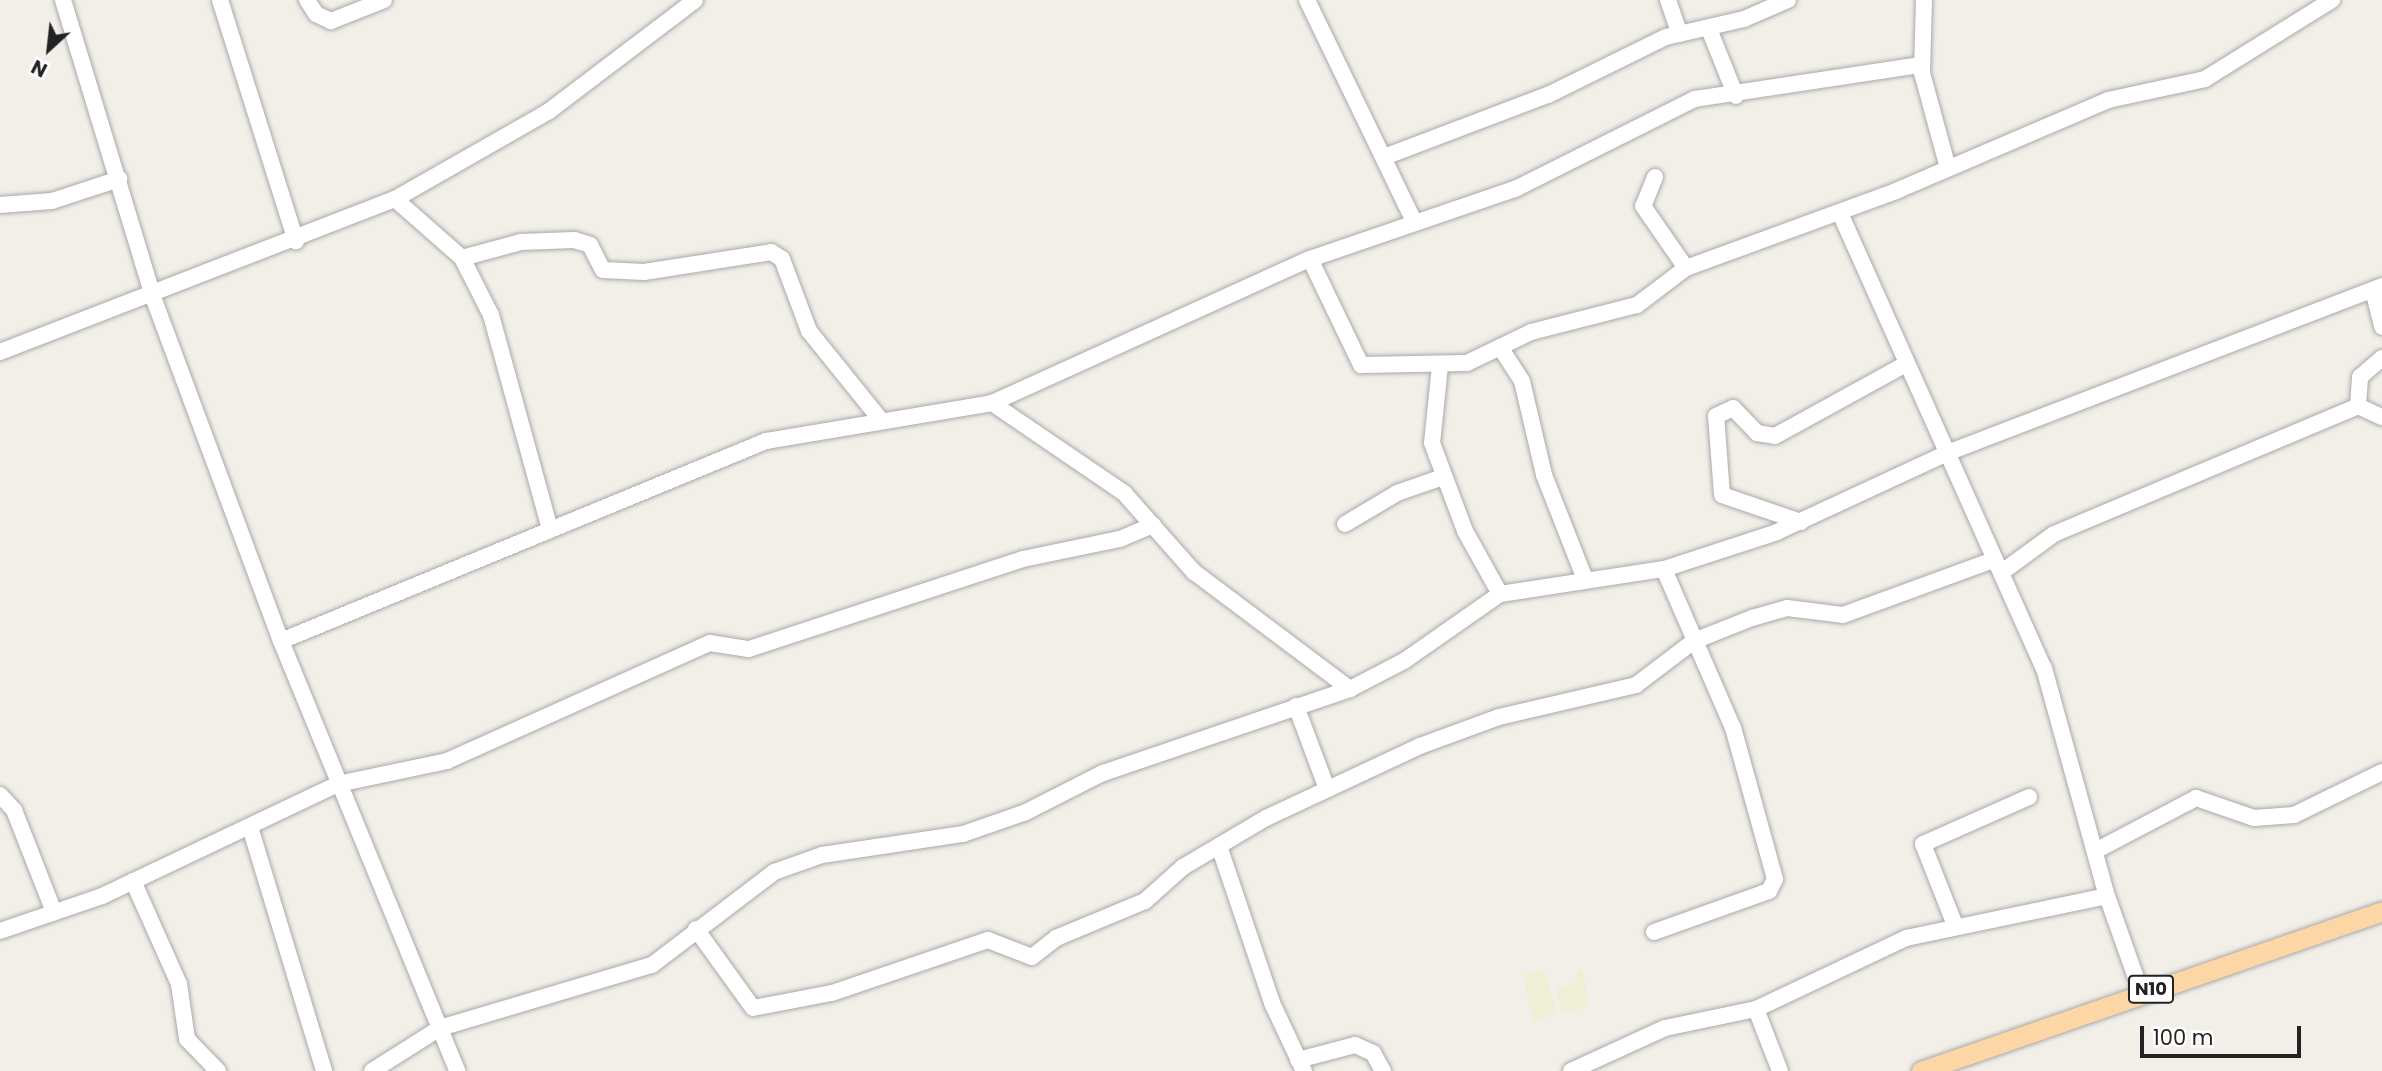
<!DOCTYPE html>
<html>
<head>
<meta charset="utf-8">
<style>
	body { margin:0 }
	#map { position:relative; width:2382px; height:1071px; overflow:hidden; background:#f2efe9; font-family:Poppins,sans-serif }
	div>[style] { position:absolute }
	.farmland>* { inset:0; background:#eef0d5 }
	.roads { filter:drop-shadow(0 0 2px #a9a9a9) drop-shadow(0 0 2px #a9a9a9) }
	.minor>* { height:16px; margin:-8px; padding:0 8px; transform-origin:8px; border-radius:8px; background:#fff }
	.major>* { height:19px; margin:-9.5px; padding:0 9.5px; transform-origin:9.5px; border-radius:9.5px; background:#fcd6a4 }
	span { translate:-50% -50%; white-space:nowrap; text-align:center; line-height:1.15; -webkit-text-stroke:7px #fff; paint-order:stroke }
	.shield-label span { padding:2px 5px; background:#fff; border:2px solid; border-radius:5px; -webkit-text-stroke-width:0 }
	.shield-label { font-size:18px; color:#222; font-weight:700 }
	.north { position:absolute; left:14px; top:14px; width:70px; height:70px; -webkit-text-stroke:5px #fff; paint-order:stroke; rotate:207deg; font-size:19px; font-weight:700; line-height:28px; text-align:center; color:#222 }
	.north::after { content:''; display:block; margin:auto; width:24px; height:32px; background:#222; clip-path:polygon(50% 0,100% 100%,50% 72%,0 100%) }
	.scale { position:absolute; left:2140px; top:1026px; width:161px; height:32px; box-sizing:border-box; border:4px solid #222; border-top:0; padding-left:9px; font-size:21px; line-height:24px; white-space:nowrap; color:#222; -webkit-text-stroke:5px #fff; paint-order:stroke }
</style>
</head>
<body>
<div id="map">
	<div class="farmland">
		<div style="clip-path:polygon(1582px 969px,1589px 1005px,1562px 1014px,1556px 989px,1577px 981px,1576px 971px)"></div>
		<div style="clip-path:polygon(1544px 970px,1558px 1013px,1533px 1023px,1523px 974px)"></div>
	</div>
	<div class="roads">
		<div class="minor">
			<div style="left:63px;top:0;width:310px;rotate:73.1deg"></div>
			<div style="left:153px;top:297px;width:367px;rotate:69.6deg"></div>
			<div style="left:281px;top:641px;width:465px;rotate:67.7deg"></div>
			<div style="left:220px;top:0;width:253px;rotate:72.5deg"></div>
			<div style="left:307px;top:0;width:17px;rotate:57deg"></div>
			<div style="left:316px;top:14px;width:17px;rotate:25deg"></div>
			<div style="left:331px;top:21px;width:57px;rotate:-21.6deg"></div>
			<div style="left:1307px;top:0;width:246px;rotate:64.2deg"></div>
			<div style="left:1668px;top:0;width:36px;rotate:71deg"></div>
			<div style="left:1924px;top:0;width:73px;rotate:91.6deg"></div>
			<div style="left:1922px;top:73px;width:98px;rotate:74.7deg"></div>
			<div style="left:1709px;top:29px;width:72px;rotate:68.1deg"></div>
			<div style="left:1387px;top:156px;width:172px;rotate:-20.8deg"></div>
			<div style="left:1548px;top:95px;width:131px;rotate:-26.2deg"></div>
			<div style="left:1666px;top:37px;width:80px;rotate:-13deg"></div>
			<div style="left:1744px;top:19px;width:48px;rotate:-23.4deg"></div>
			<div style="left:1655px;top:177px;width:31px;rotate:112deg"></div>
			<div style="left:1643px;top:206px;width:75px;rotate:55.3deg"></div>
			<div style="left:395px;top:199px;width:89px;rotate:41.4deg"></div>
			<div style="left:462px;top:258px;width:64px;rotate:63deg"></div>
			<div style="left:491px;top:315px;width:219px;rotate:74.6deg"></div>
			<div style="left:0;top:205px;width:52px;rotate:-4.4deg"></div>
			<div style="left:52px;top:201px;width:71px;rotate:-18.2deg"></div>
			<div style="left:1840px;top:213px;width:499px;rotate:65.9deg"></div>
			<div style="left:2044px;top:668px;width:237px;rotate:74.6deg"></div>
			<div style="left:2107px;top:896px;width:102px;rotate:70.5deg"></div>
			<div style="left:462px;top:258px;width:61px;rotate:-15.2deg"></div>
			<div style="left:521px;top:242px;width:53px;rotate:-2.2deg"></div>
			<div style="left:574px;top:240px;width:17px;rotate:17deg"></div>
			<div style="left:590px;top:245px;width:28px;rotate:63deg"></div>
			<div style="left:603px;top:270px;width:41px;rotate:2.8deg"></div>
			<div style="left:644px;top:272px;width:129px;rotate:-8.9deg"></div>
			<div style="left:771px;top:252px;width:13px;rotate:32deg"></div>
			<div style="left:782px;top:259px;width:77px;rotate:69.4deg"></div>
			<div style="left:809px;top:331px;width:113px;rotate:51.1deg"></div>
			<div style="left:1310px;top:259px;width:217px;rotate:-18.9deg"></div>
			<div style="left:1515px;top:189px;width:201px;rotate:-26.6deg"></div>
			<div style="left:1695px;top:99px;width:229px;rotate:-8.6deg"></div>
			<div style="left:2373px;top:290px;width:38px;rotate:76deg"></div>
			<div style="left:1500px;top:347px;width:40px;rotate:57.1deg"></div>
			<div style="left:1522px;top:381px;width:97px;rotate:76.8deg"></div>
			<div style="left:1544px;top:475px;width:112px;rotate:68.5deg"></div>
			<div style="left:0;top:352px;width:424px;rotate:-21.2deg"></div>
			<div style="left:395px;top:199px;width:177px;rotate:-29.7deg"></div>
			<div style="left:549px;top:111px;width:183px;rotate:-37.2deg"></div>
			<div style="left:1440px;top:366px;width:77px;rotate:95.9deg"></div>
			<div style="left:1432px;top:443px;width:94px;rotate:69.4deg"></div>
			<div style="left:1465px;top:531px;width:72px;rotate:60.9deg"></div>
			<div style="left:992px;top:403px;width:160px;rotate:34.3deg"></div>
			<div style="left:1124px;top:493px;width:106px;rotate:48.5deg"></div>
			<div style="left:1194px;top:572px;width:195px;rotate:36.9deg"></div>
			<div style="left:2358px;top:406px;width:29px;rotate:-86deg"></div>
			<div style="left:2360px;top:377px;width:29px;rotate:-41deg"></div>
			<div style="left:1801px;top:522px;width:83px;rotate:-161.1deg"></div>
			<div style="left:1722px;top:495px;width:79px;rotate:-94.3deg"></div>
			<div style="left:1716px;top:416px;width:19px;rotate:-25deg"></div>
			<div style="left:1733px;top:408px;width:35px;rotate:46deg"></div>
			<div style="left:1757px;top:433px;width:18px;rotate:9deg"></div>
			<div style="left:1775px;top:436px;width:149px;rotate:-28.8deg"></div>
			<div style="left:1345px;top:524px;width:61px;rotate:-30.8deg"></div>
			<div style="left:1397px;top:493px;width:49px;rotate:-19.2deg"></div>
			<div style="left:2002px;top:572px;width:64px;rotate:-36.2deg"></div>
			<div style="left:2054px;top:534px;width:330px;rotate:-22.8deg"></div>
			<div style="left:2358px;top:406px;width:26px;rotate:25deg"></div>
			<div style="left:281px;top:641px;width:525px;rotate:-22.41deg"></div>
			<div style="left:766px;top:441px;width:229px;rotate:-9.5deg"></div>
			<div style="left:992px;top:403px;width:349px;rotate:-24.4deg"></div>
			<div style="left:1310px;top:259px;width:118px;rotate:64.3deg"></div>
			<div style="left:1361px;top:365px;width:106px;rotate:-1.1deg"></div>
			<div style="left:1467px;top:363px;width:71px;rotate:-25.8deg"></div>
			<div style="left:1531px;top:332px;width:109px;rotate:-14.3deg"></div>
			<div style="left:1637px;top:305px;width:61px;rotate:-37.1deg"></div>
			<div style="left:1686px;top:268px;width:224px;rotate:-20.1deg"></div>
			<div style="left:1896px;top:191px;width:231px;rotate:-23.2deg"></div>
			<div style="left:2108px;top:100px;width:99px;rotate:-12.2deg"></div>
			<div style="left:2205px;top:79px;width:150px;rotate:-31.9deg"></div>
			<div style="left:1296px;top:706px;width:89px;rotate:69.5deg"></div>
			<div style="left:0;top:795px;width:21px;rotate:47deg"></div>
			<div style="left:14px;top:810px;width:110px;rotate:68.6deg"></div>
			<div style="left:250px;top:827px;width:255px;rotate:73.1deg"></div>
			<div style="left:1219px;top:846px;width:166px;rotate:71.3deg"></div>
			<div style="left:1272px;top:1003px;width:75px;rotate:64.8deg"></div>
			<div style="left:2099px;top:849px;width:110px;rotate:-27.7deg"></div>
			<div style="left:2196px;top:798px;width:61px;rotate:19deg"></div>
			<div style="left:2254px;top:818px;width:40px;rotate:-4.3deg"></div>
			<div style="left:2294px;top:815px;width:98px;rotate:-26deg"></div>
			<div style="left:133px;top:881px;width:113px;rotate:65.9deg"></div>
			<div style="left:179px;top:984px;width:56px;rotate:81.7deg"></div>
			<div style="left:187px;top:1039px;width:45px;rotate:45.9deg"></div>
			<div style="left:1955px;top:925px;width:87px;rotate:-111.6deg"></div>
			<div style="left:1923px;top:844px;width:116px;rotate:-23.9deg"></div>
			<div style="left:696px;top:929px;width:97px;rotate:54.2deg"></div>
			<div style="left:753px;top:1008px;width:80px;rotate:-10.8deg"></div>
			<div style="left:832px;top:993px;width:165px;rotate:-18.8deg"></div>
			<div style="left:988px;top:940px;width:47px;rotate:21.1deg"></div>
			<div style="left:1032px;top:957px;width:31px;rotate:-38deg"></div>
			<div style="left:1056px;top:938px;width:96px;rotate:-22.6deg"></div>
			<div style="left:1145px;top:901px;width:51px;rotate:-41.8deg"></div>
			<div style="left:1183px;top:867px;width:96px;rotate:-30.6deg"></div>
			<div style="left:1266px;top:818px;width:170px;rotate:-25.1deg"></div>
			<div style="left:1420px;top:746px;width:84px;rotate:-20.2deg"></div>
			<div style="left:1499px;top:717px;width:141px;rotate:-13.1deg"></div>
			<div style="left:1636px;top:685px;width:73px;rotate:-37.2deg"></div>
			<div style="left:1694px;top:641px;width:62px;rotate:-21.6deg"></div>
			<div style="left:1752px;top:618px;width:36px;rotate:-16deg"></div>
			<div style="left:1787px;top:608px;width:56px;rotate:7.1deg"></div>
			<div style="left:1843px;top:615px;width:160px;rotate:-20.1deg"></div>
			<div style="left:0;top:931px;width:108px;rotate:-18.9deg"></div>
			<div style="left:102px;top:896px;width:261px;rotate:-25.4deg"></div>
			<div style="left:338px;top:784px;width:111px;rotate:-11.9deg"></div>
			<div style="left:447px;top:761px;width:288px;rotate:-24.2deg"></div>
			<div style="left:710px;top:643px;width:39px;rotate:9deg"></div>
			<div style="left:749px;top:649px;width:288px;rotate:-18.2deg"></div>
			<div style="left:1023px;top:559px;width:99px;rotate:-11.7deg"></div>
			<div style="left:1120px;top:539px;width:36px;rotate:-23deg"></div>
			<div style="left:1654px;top:932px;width:122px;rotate:-19.6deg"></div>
			<div style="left:1769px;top:891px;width:13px;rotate:-63deg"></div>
			<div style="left:1775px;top:879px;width:157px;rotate:-105.5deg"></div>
			<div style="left:1733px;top:728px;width:173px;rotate:-113.5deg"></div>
			<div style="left:1756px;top:1009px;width:166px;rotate:-25.3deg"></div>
			<div style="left:1906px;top:938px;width:205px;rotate:-11.8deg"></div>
			<div style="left:1298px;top:1060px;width:59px;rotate:-14.7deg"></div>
			<div style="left:1355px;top:1045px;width:20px;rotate:24deg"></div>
			<div style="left:1373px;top:1053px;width:21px;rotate:61deg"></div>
			<div style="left:372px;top:1071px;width:80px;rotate:-32.3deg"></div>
			<div style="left:440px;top:1028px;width:221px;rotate:-16.6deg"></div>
			<div style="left:652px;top:965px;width:153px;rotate:-37.3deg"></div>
			<div style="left:774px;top:872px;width:51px;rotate:-19.5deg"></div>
			<div style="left:822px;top:855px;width:143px;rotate:-8.5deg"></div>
			<div style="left:963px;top:834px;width:67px;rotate:-19.2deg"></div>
			<div style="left:1026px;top:812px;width:86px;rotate:-26.9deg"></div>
			<div style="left:1103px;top:773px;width:261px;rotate:-18.8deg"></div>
			<div style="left:1350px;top:689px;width:61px;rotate:-27.4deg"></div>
			<div style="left:1404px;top:661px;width:117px;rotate:-34.9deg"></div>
			<div style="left:1500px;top:594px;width:166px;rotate:-8.7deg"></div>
			<div style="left:1664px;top:569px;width:119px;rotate:-18.1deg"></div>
			<div style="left:1777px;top:532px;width:187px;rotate:-24.9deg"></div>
			<div style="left:1947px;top:453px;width:466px;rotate:-21deg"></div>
			<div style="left:1571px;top:1071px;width:103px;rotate:-24.6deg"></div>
			<div style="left:1665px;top:1028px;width:93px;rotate:-11.8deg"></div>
			<div style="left:1756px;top:1009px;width:66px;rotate:68.8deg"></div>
		</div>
		<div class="major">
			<div style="left:1921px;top:1071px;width:488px;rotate:-19.1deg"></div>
		</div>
	</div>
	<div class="shield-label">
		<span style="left:2151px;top:989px">N10</span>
	</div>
	<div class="north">N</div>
	<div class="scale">100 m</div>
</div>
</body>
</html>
